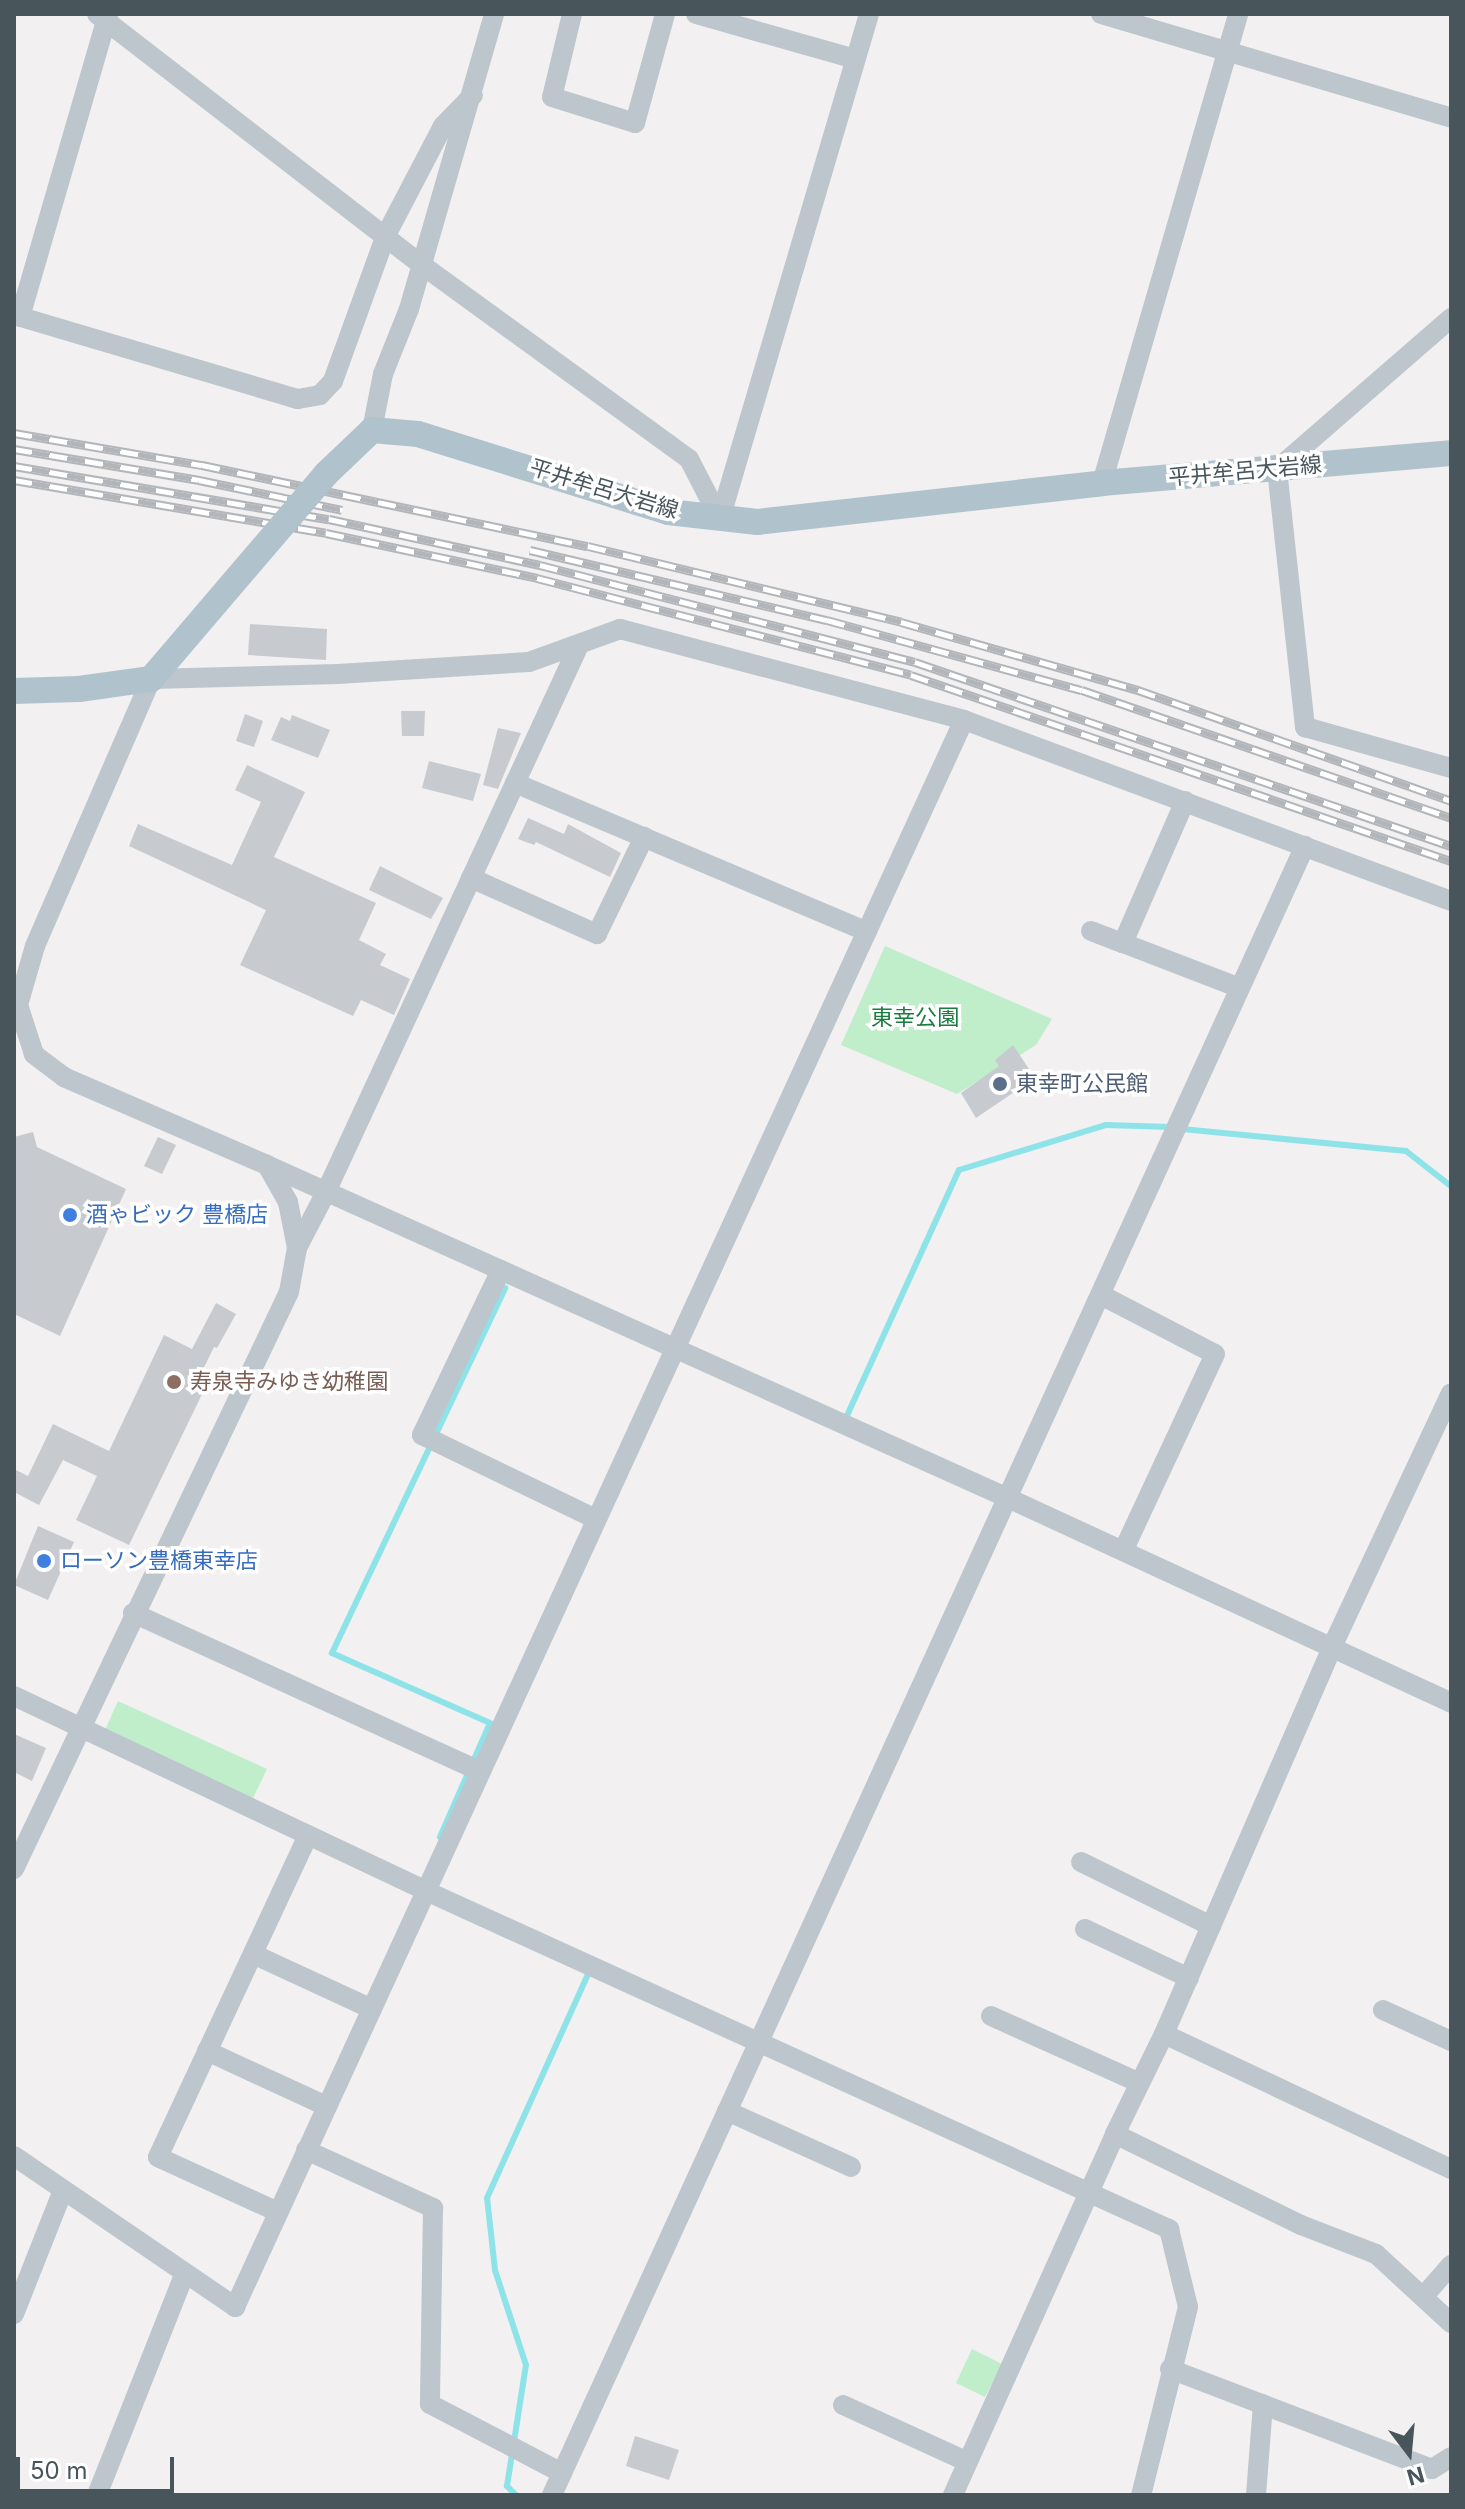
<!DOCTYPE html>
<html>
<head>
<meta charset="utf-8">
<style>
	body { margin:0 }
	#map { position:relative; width:1465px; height:2509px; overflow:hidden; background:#f2f0f0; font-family:Inter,"Noto Sans JP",sans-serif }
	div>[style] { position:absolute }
	.green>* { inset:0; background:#c0eecb }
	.stream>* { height:6px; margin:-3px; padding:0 3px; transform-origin:3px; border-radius:3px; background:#8ee3e9 }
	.building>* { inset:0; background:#c7cbcf }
	.minor>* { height:20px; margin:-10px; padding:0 10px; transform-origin:10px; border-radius:10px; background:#bcc6cc }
	.major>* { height:26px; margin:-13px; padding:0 13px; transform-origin:13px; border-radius:13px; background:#b0c3cd }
	.rail>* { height:9px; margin-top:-4.5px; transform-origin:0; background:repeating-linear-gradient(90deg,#fff 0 18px,#b2b6ba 0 36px); box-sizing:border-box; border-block:2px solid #b2b6ba }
	.major-bridge>* { height:26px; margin:-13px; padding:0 13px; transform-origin:13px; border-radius:13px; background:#b0c3cd }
	.dots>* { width:22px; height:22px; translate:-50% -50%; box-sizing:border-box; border:4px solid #fff; border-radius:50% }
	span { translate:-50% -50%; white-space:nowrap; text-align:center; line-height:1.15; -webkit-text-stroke:7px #fff; paint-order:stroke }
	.street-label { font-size:22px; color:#48565c }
	.park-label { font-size:22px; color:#1a7c3e }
	.service-label { font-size:22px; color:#4e5e75 }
	.left { translate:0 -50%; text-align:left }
	.shop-label { font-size:22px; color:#366cbe }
	.education-label { font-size:22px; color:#785e54 }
	.frame { position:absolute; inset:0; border:16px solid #48565c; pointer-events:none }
	.north { position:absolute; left:1369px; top:2413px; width:80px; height:80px; -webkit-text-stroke:6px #fff; paint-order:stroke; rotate:164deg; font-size:22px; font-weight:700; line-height:32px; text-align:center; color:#48565c }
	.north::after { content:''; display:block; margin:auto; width:28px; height:36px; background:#48565c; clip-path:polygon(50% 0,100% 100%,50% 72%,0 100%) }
	.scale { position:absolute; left:16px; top:2457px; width:158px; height:36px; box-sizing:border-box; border:4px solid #48565c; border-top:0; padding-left:10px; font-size:24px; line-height:28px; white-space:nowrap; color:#48565c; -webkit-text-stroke:6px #fff; paint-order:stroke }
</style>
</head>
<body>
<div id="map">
	<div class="green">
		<div style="clip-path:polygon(885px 946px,1052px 1019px,1036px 1045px,957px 1094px,841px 1045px)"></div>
		<div style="clip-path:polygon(118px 1701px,267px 1769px,253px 1798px,105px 1730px)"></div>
		<div style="clip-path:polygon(972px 2349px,1002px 2364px,985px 2397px,956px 2383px)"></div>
	</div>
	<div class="stream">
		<div style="left:1182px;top:1129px;width:225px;rotate:5.6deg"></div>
		<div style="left:1406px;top:1151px;width:57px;rotate:37.9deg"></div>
		<div style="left:845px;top:1420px;width:275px;rotate:-65.5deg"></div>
		<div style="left:959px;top:1170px;width:154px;rotate:-17deg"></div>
		<div style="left:1106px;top:1125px;width:65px;rotate:1.8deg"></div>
		<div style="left:440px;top:1837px;width:124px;rotate:-66.3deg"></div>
		<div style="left:490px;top:1723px;width:173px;rotate:-156.1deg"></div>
		<div style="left:332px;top:1653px;width:404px;rotate:-64.6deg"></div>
		<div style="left:516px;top:2495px;width:13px;rotate:-135deg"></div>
		<div style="left:507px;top:2486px;width:122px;rotate:-81.1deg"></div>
		<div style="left:526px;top:2365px;width:100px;rotate:-108.1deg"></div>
		<div style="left:495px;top:2270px;width:72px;rotate:-96.3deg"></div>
		<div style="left:487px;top:2198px;width:252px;rotate:-65.7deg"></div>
	</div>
	<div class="building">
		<div style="clip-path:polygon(250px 624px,327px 629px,326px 660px,248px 655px)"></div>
		<div style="clip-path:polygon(401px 711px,425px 711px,424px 736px,402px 736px)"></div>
		<div style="clip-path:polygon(245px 714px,263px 721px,254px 747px,236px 741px)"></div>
		<div style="clip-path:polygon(292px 715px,330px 730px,318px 758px,271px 740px,281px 717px,290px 721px)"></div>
		<div style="clip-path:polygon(498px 728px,521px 733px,498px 789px,483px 785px)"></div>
		<div style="clip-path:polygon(429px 761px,481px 774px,473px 801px,422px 788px)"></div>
		<div style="clip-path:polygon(247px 765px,305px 792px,274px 857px,376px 903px,359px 940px,386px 954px,380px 965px,410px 979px,394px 1015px,361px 1000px,353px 1016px,240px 965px,266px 910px,129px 846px,138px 824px,232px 865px,261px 802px,235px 790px)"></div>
		<div style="clip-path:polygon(528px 818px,564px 834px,568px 824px,621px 853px,610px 877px,536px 842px,534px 845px,518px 839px)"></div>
		<div style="clip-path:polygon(380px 866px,443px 898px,431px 919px,369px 890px)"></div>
		<div style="clip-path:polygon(1013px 1045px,1035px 1078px,976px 1118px,961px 1093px,999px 1066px,995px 1060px)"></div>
		<div style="clip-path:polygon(33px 1132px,37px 1147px,126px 1189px,60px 1336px,14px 1314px,14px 1137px)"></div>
		<div style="clip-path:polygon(158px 1137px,176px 1145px,162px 1174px,144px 1166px)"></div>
		<div style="clip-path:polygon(216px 1303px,236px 1314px,217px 1348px,214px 1347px,196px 1384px,205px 1388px,129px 1545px,76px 1520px,97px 1476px,63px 1460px,39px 1505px,14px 1492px,14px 1469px,28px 1476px,53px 1424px,109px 1451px,164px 1335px,192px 1349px)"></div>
		<div style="clip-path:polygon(38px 1526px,74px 1542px,48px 1600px,14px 1585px)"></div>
		<div style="clip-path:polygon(14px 1734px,46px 1748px,32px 1781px,14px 1772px)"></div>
		<div style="clip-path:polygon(635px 2436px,679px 2450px,669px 2480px,626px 2466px)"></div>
	</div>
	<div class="minor">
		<div style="left:97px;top:14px;width:411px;rotate:37.7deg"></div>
		<div style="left:422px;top:265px;width:330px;rotate:36deg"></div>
		<div style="left:689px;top:459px;width:68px;rotate:62.7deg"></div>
		<div style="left:572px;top:14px;width:85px;rotate:103.5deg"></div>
		<div style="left:552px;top:97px;width:87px;rotate:17.4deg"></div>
		<div style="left:635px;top:123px;width:113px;rotate:-74.6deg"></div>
		<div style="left:696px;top:14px;width:165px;rotate:15.8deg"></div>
		<div style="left:1101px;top:14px;width:365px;rotate:16.5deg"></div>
		<div style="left:14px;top:315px;width:296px;rotate:16.5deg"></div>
		<div style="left:298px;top:399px;width:22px;rotate:-10deg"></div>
		<div style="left:320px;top:395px;width:19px;rotate:-47deg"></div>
		<div style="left:333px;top:381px;width:153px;rotate:-70.1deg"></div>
		<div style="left:385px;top:237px;width:125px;rotate:-62.4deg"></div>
		<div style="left:443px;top:126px;width:43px;rotate:-45.9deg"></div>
		<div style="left:20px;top:317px;width:316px;rotate:-73.8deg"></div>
		<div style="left:1451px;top:318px;width:230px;rotate:139deg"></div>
		<div style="left:1277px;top:469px;width:260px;rotate:83.8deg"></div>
		<div style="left:1305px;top:727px;width:152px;rotate:15.7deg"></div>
		<div style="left:372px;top:430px;width:57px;rotate:-78.9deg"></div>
		<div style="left:383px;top:374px;width:70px;rotate:-68.2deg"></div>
		<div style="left:409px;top:309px;width:307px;rotate:-73.9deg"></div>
		<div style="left:1102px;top:483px;width:488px;rotate:-73.8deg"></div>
		<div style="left:720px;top:519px;width:527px;rotate:-73.56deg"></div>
		<div style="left:515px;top:783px;width:382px;rotate:22.9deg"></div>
		<div style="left:1185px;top:801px;width:155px;rotate:113.6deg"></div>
		<div style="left:1123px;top:943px;width:125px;rotate:21deg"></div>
		<div style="left:471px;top:878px;width:138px;rotate:24deg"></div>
		<div style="left:597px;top:934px;width:108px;rotate:-64.1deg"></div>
		<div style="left:1091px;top:931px;width:34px;rotate:21deg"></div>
		<div style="left:267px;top:1165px;width:812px;rotate:24.2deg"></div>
		<div style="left:1008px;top:1498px;width:488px;rotate:24.8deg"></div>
		<div style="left:297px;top:1248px;width:63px;rotate:-62.6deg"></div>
		<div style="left:326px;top:1192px;width:603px;rotate:-65.18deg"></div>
		<div style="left:501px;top:1270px;width:183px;rotate:115.6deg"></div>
		<div style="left:422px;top:1435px;width:193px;rotate:25.8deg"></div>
		<div style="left:1101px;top:1295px;width:128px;rotate:27.4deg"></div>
		<div style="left:1215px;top:1354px;width:217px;rotate:115deg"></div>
		<div style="left:133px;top:1613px;width:380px;rotate:24.5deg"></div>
		<div style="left:14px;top:1696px;width:454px;rotate:25.3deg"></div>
		<div style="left:424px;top:1890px;width:819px;rotate:24.47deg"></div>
		<div style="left:1169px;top:2229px;width:80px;rotate:76.3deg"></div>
		<div style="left:1188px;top:2307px;width:194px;rotate:104deg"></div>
		<div style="left:1081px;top:1862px;width:145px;rotate:26.2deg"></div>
		<div style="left:14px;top:1869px;width:639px;rotate:-64.52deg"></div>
		<div style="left:289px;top:1292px;width:45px;rotate:-79.7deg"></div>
		<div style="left:297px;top:1248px;width:47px;rotate:-101.1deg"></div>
		<div style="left:288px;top:1202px;width:43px;rotate:-119.6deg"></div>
		<div style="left:267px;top:1165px;width:221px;rotate:-156.6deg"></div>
		<div style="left:64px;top:1077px;width:38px;rotate:-143deg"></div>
		<div style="left:34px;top:1054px;width:52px;rotate:-108.1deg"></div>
		<div style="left:18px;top:1005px;width:61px;rotate:-73.9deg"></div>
		<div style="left:35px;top:946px;width:291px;rotate:-66.5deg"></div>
		<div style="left:151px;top:679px;width:187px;rotate:-1.5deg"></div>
		<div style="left:338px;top:674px;width:191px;rotate:-3.6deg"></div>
		<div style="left:529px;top:662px;width:97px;rotate:-19.9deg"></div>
		<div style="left:620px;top:629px;width:356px;rotate:14.8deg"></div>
		<div style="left:964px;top:720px;width:520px;rotate:20.39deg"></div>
		<div style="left:1085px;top:1929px;width:115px;rotate:25.2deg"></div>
		<div style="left:253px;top:1954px;width:129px;rotate:24.8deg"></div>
		<div style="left:1383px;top:2010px;width:75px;rotate:24.5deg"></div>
		<div style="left:991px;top:2016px;width:163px;rotate:24.2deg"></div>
		<div style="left:1164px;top:2034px;width:317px;rotate:25.2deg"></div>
		<div style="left:207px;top:2051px;width:131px;rotate:24.8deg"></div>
		<div style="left:727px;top:2111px;width:136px;rotate:24.3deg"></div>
		<div style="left:1115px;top:2134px;width:207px;rotate:26.1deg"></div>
		<div style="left:1301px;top:2225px;width:80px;rotate:21.1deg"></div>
		<div style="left:1376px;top:2254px;width:102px;rotate:42.6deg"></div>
		<div style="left:306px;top:2150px;width:140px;rotate:24.5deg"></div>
		<div style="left:433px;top:2208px;width:196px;rotate:90.9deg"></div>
		<div style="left:430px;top:2404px;width:149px;rotate:27.6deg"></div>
		<div style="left:14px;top:2156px;width:268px;rotate:34.3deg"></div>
		<div style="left:235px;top:2307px;width:1746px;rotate:-65.33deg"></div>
		<div style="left:278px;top:2212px;width:132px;rotate:-155.4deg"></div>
		<div style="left:158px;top:2157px;width:355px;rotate:-65deg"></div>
		<div style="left:1423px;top:2297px;width:43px;rotate:-48.8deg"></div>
		<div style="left:14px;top:2314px;width:133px;rotate:-68.4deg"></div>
		<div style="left:1170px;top:2369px;width:280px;rotate:20.9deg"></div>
		<div style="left:1432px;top:2469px;width:22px;rotate:-32deg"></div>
		<div style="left:843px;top:2405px;width:137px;rotate:24.5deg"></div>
		<div style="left:97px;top:2495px;width:239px;rotate:-68.4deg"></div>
		<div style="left:552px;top:2495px;width:1813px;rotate:-65.46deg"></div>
		<div style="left:953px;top:2495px;width:396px;rotate:-65.8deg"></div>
		<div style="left:1115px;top:2134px;width:111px;rotate:-63.9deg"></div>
		<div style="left:1164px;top:2034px;width:422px;rotate:-66.5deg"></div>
		<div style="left:1332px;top:1647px;width:280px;rotate:-64.9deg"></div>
		<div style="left:1256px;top:2495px;width:91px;rotate:-85.6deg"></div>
	</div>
	<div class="major">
		<div style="left:326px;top:474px;width:64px;rotate:-43.7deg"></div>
		<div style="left:372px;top:430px;width:46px;rotate:5deg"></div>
		<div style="left:418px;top:434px;width:262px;rotate:17.3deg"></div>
		<div style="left:668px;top:512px;width:90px;rotate:6.4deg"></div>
		<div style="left:757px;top:522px;width:347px;rotate:-6.4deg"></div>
		<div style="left:1102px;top:483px;width:350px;rotate:-4.9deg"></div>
		<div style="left:14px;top:691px;width:65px;rotate:-1.8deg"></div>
		<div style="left:79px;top:689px;width:73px;rotate:-7.9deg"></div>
	</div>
	<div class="rail">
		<div style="left:14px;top:433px;width:191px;rotate:9.7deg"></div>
		<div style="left:202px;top:465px;width:394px;rotate:11.9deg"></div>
		<div style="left:588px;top:546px;width:322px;rotate:13.6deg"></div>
		<div style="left:901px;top:622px;width:247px;rotate:16deg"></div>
		<div style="left:1138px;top:690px;width:332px;rotate:19.5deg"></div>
		<div style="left:14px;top:449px;width:188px;rotate:9.5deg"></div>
		<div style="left:199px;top:480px;width:146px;rotate:11.8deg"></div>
		<div style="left:14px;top:466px;width:319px;rotate:9.6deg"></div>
		<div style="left:329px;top:519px;width:216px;rotate:12.3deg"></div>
		<div style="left:540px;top:565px;width:387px;rotate:14.5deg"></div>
		<div style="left:915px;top:662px;width:567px;rotate:18.95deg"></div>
		<div style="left:14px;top:480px;width:316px;rotate:9.6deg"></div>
		<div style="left:326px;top:533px;width:216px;rotate:12deg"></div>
		<div style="left:537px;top:578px;width:386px;rotate:14.5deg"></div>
		<div style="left:911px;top:675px;width:571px;rotate:19.01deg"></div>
		<div style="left:530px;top:550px;width:305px;rotate:13.3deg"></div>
		<div style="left:827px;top:620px;width:264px;rotate:15.4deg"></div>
		<div style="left:1082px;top:690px;width:391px;rotate:19.1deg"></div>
	</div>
	<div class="major-bridge">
		<div style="left:151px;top:679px;width:270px;rotate:-49.5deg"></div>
	</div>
	<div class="dots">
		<div style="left:1000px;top:1084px;background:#5c6f8a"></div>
		<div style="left:70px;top:1215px;background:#3f7fe0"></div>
		<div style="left:174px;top:1382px;background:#8d6e63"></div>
		<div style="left:44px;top:1561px;background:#3f7fe0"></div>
	</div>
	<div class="street-label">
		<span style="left:1245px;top:471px;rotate:-5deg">平井牟呂大岩線</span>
		<span style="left:604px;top:489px;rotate:17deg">平井牟呂大岩線</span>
	</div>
	<div class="park-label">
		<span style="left:915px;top:1018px">東幸公園</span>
	</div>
	<div class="service-label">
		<span class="left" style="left:1016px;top:1084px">東幸町公民館</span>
	</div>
	<div class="shop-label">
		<span class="left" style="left:86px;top:1215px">酒ゃビック 豊橋店</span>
		<span class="left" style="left:60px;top:1561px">ローソン豊橋東幸店</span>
	</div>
	<div class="education-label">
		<span class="left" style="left:190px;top:1382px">寿泉寺みゆき幼稚園</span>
	</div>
	<div class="frame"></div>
	<div class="north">N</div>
	<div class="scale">50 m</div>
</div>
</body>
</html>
